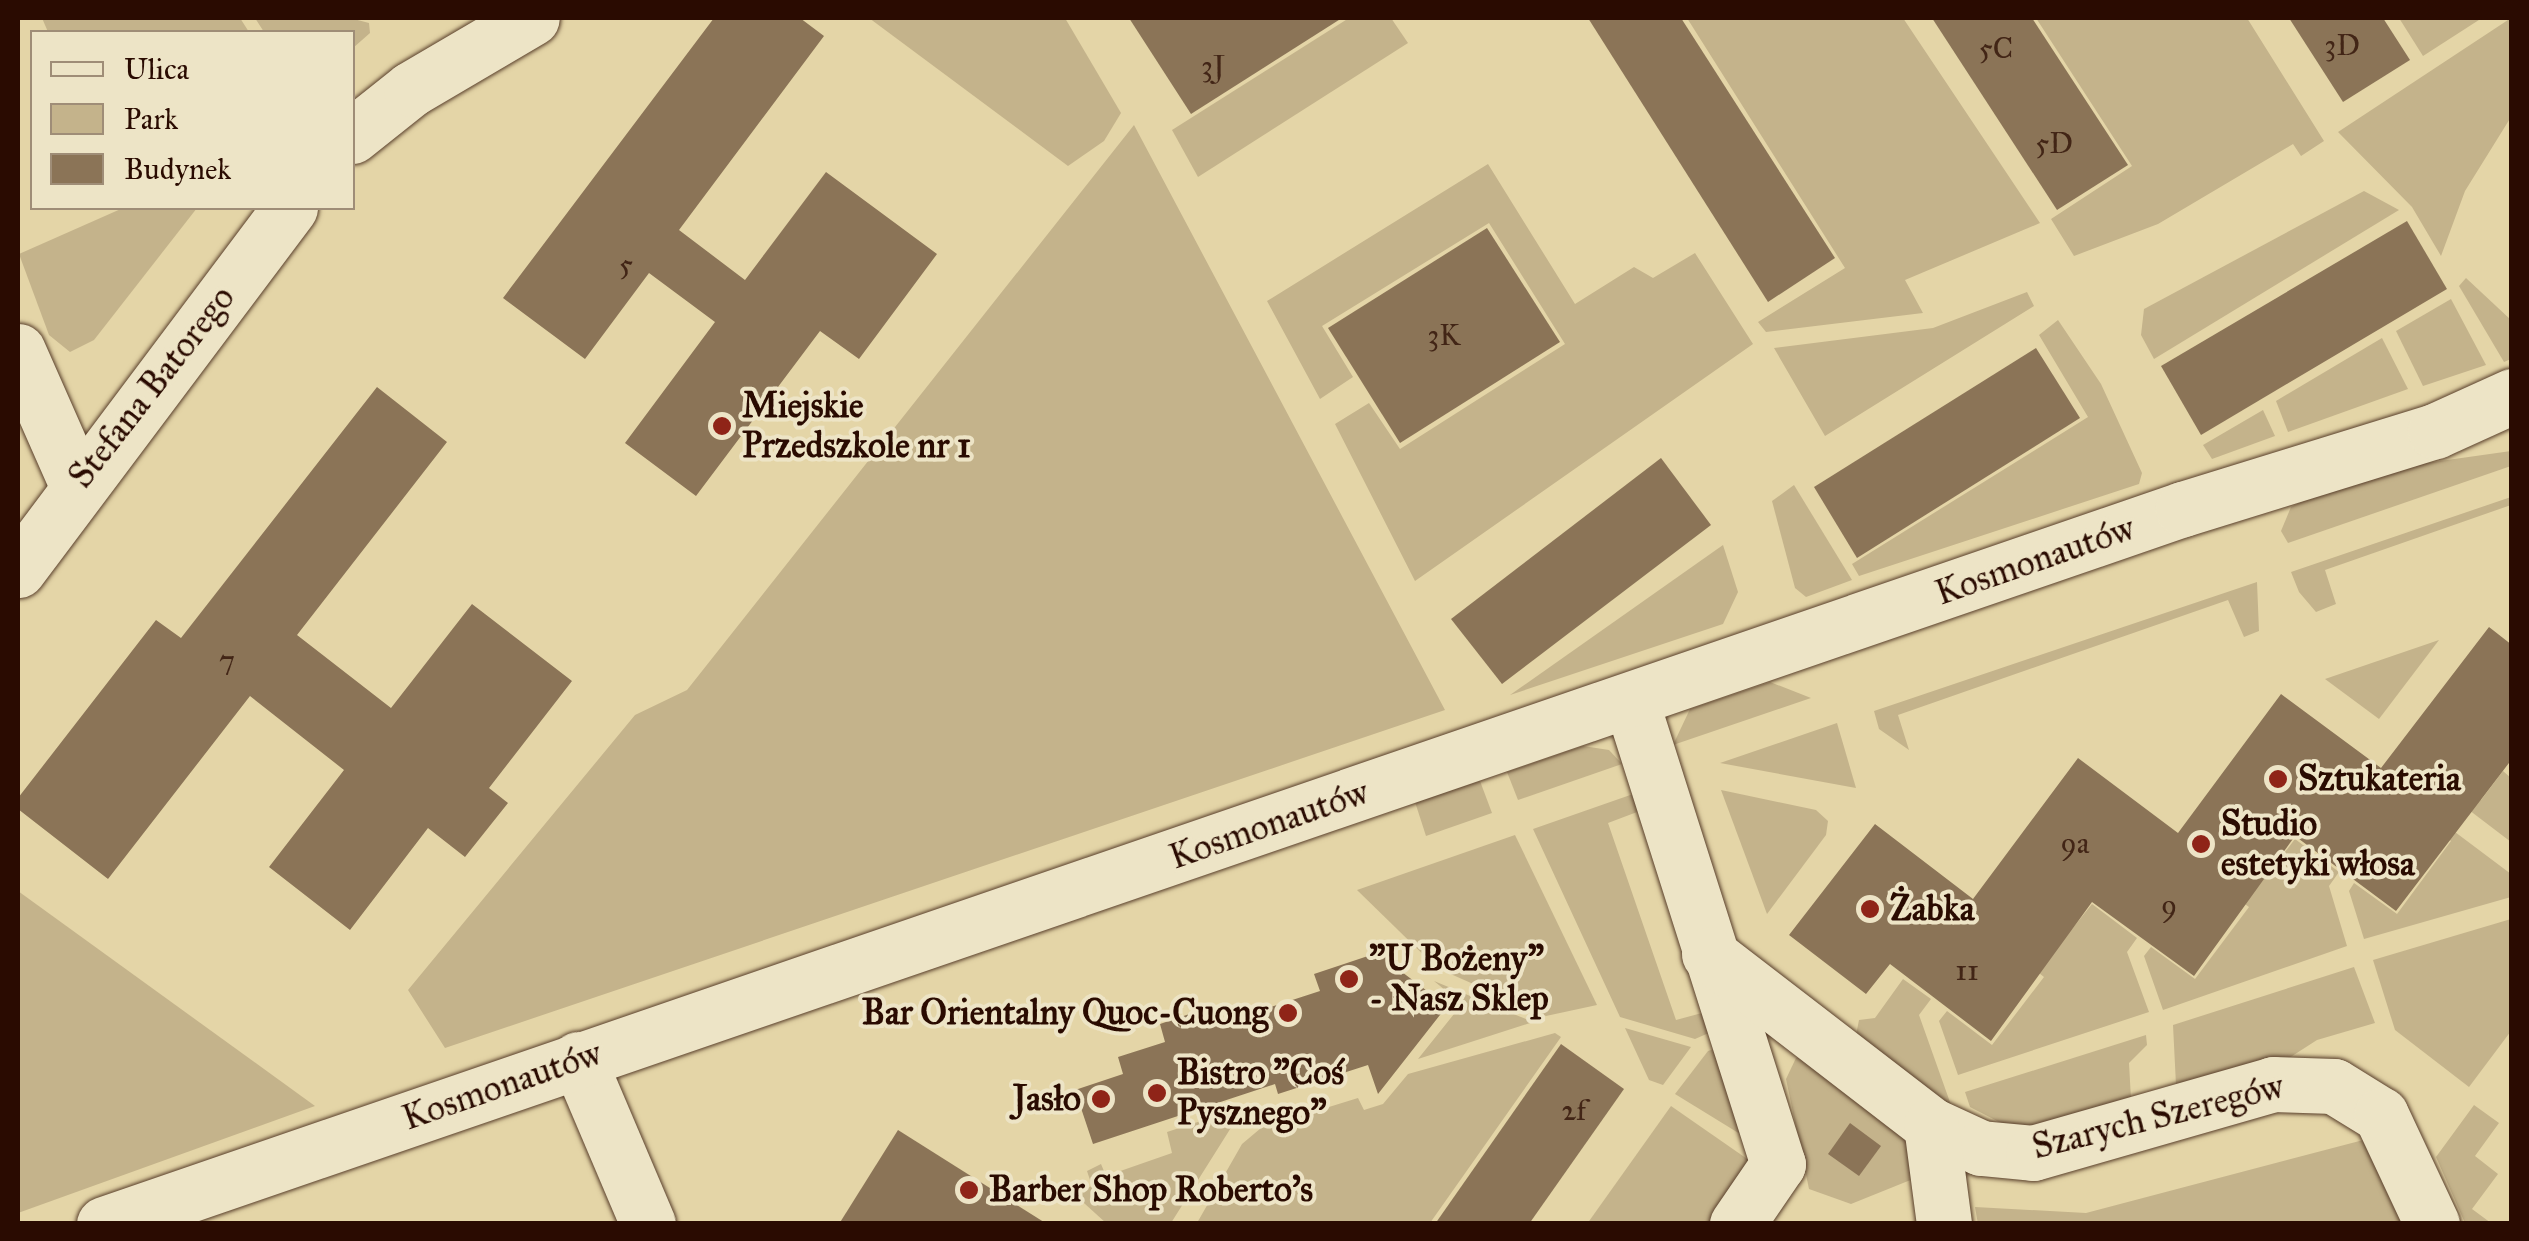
<!DOCTYPE html>
<html>
<head>
<meta charset="utf-8">
<style>
	body { margin:0 }
	#map { position:relative; width:2529px; height:1241px; overflow:hidden; background:#e4d5a7; font-family:"IM FELL Great Primer",serif }
	div>[style] { position:absolute }
	.green>* { inset:0; background:#c4b38b }
	.building>* { inset:0; background:#8b7457 }
	.roads { filter:drop-shadow(0 0 2px #583e2a) drop-shadow(0 0 2px #583e2a) }
	.street>* { height:55px; margin:-27.5px; padding:0 27.5px; transform-origin:27.5px; border-radius:27.5px; background:#ede4c6 }
	.secondary>* { height:55px; margin:-27.5px; padding:0 27.5px; transform-origin:27.5px; border-radius:27.5px; background:#ede4c6 }
	.dots>* { width:28px; height:28px; translate:-50% -50%; box-sizing:border-box; border:5px solid #ede4c6; border-radius:50% }
	span { translate:-50% -50%; white-space:nowrap; text-align:center; line-height:1.15; -webkit-text-stroke:8px #ede4c6; paint-order:stroke }
	.number-label { font-size:30px; color:#422516 }
	.number-label span { -webkit-text-stroke-width:0 }
	.street-label { font-size:35px; color:#2a0b01 }
	.poi-label { font-size:35px; color:#2a0b01; font-weight:700 }
	.left { translate:0 -50%; text-align:left }
	.right { translate:-100% -50%; text-align:right }
	.frame { position:absolute; inset:0; border:20px solid #2a0b01; pointer-events:none }
	.legend { position:absolute; left:30px; top:30px; width:325px; height:180px; box-sizing:border-box; background:#ede4c6; border:2px solid #9f8d77; margin:0; padding:12px 18px; list-style:none; font-size:30px; color:#2a0b01 }
	.legend li { display:flex; align-items:center; gap:20px; height:50px }
	.legend b { width:50px; border:2px solid #9f8d77 }
</style>
</head>
<body>
<div id="map">
	<div class="green">
		<div style="clip-path:polygon(42px 18px,240px 18px,249px 32px,48px 32px)"></div>
		<div style="clip-path:polygon(255px 18px,350px 18px,369px 23px,370px 33px,353px 48px,352px 32px,264px 32px)"></div>
		<div style="clip-path:polygon(869px 18px,1065px 18px,1121px 113px,1104px 141px,1068px 166px)"></div>
		<div style="clip-path:polygon(1349px 18px,1391px 18px,1408px 43px,1198px 177px,1172px 130px)"></div>
		<div style="clip-path:polygon(1687px 18px,1903px 18px,2040px 223px,1905px 280px,1923px 313px,1766px 332px,1758px 322px,1845px 268px)"></div>
		<div style="clip-path:polygon(2036px 18px,2247px 18px,2324px 141px,2301px 156px,2293px 144px,2158px 224px,2074px 256px,2051px 219px,2132px 166px)"></div>
		<div style="clip-path:polygon(2399px 18px,2482px 18px,2423px 56px)"></div>
		<div style="clip-path:polygon(2511px 18px,2511px 117px,2465px 191px,2441px 256px,2412px 207px,2338px 132px)"></div>
		<div style="clip-path:polygon(1134px 125px,1445px 710px,445px 1048px,408px 990px,635px 715px,687px 690px)"></div>
		<div style="clip-path:polygon(1488px 164px,1575px 304px,1634px 267px,1653px 278px,1695px 253px,1753px 344px,1415px 581px,1335px 424px,1369px 403px,1400px 449px,1565px 344px,1489px 223px,1322px 326px,1353px 377px,1320px 399px,1267px 301px)"></div>
		<div style="clip-path:polygon(2364px 191px,2399px 210px,2154px 359px,2141px 335px,2144px 309px)"></div>
		<div style="clip-path:polygon(123px 208px,197px 208px,94px 340px,70px 352px,49px 335px,19px 254px)"></div>
		<div style="clip-path:polygon(2466px 278px,2511px 320px,2511px 359px,2504px 362px,2459px 286px)"></div>
		<div style="clip-path:polygon(2027px 292px,2034px 306px,1825px 436px,1774px 348px,1933px 328px)"></div>
		<div style="clip-path:polygon(2451px 299px,2486px 365px,2423px 386px,2396px 331px)"></div>
		<div style="clip-path:polygon(2058px 320px,2101px 384px,2142px 473px,2139px 484px,1859px 576px,1852px 564px,2088px 417px,2039px 335px)"></div>
		<div style="clip-path:polygon(2382px 338px,2408px 389px,2288px 432px,2276px 401px)"></div>
		<div style="clip-path:polygon(2263px 410px,2275px 436px,2212px 459px,2203px 445px)"></div>
		<div style="clip-path:polygon(2511px 451px,2511px 466px,2288px 543px,2281px 531px,2291px 507px,2308px 498px,2419px 464px)"></div>
		<div style="clip-path:polygon(1794px 485px,1852px 580px,1806px 597px,1795px 588px,1772px 501px)"></div>
		<div style="clip-path:polygon(2511px 497px,2511px 505px,2325px 570px,2336px 604px,2316px 612px,2299px 592px,2291px 572px)"></div>
		<div style="clip-path:polygon(1723px 545px,1738px 592px,1723px 624px,1510px 695px)"></div>
		<div style="clip-path:polygon(2257px 582px,2259px 631px,2244px 637px,2228px 600px,1898px 715px,1909px 750px,1879px 729px,1874px 711px)"></div>
		<div style="clip-path:polygon(2439px 640px,2379px 719px,2325px 679px)"></div>
		<div style="clip-path:polygon(1770px 682px,1811px 698px,1673px 745px,1690px 709px)"></div>
		<div style="clip-path:polygon(1837px 723px,1856px 788px,1720px 763px)"></div>
		<div style="clip-path:polygon(1583px 746px,1609px 750px,1622px 764px,1518px 800px,1507px 772px)"></div>
		<div style="clip-path:polygon(2436px 765px,2481px 800px,2503px 771px,2511px 778px,2511px 842px,2427px 778px)"></div>
		<div style="clip-path:polygon(1480px 781px,1492px 813px,1426px 836px,1415px 802px)"></div>
		<div style="clip-path:polygon(1721px 790px,1816px 810px,1828px 821px,1826px 835px,1767px 914px)"></div>
		<div style="clip-path:polygon(1636px 793px,1645px 809px,1608px 823px,1676px 1020px,1713px 1010px,1711px 1032px,1695px 1039px,1620px 1017px,1533px 829px)"></div>
		<div style="clip-path:polygon(2411px 799px,2511px 874px,2511px 897px,2364px 939px,2349px 891px,2354px 883px,2397px 914px,2451px 841px,2406px 806px)"></div>
		<div style="clip-path:polygon(2234px 834px,2275px 865px,2295px 839px,2339px 872px,2329px 886px,2347px 946px,2163px 1010px,2144px 956px,2151px 947px,2195px 979px,2249px 907px,2204px 874px)"></div>
		<div style="clip-path:polygon(1515px 835px,1597px 1005px,1546px 1016px,1437px 968px,1357px 890px)"></div>
		<div style="clip-path:polygon(18px 891px,315px 1106px,18px 1213px)"></div>
		<div style="clip-path:polygon(2032px 899px,2072px 929px,2092px 904px,2137px 938px,2127px 952px,2149px 1012px,1958px 1075px,1939px 1021px,1947px 1011px,1992px 1045px,2044px 977px,2000px 942px)"></div>
		<div style="clip-path:polygon(2511px 919px,2511px 1031px,2469px 1087px,2395px 1030px,2373px 960px)"></div>
		<div style="clip-path:polygon(2354px 967px,2375px 1023px,2317px 1040px,2289px 1058px,2176px 1085px,2173px 1025px)"></div>
		<div style="clip-path:polygon(1903px 979px,1931px 999px,1919px 1015px,1951px 1105px,1856px 1035px,1859px 1020px,1875px 1018px)"></div>
		<div style="clip-path:polygon(1434px 981px,1533px 1022px,1418px 1059px,1462px 1004px)"></div>
		<div style="clip-path:polygon(1625px 1028px,1691px 1047px,1663px 1085px,1649px 1080px)"></div>
		<div style="clip-path:polygon(1555px 1033px,1561px 1037px,1430px 1223px,1197px 1223px,1242px 1144px,1261px 1128px,1358px 1098px,1364px 1110px,1383px 1104px,1408px 1074px)"></div>
		<div style="clip-path:polygon(2146px 1035px,2147px 1045px,2129px 1063px,2131px 1099px,2044px 1126px,2003px 1124px,1970px 1107px,1965px 1092px)"></div>
		<div style="clip-path:polygon(1721px 1047px,1758px 1145px,1675px 1094px,1708px 1051px)"></div>
		<div style="clip-path:polygon(1808px 1055px,1909px 1129px,1913px 1179px,1851px 1204px,1809px 1189px,1786px 1079px,1796px 1058px)"></div>
		<div style="clip-path:polygon(2474px 1105px,2499px 1123px,2475px 1156px,2498px 1174px,2472px 1209px,2491px 1223px,2465px 1223px,2436px 1157px)"></div>
		<div style="clip-path:polygon(1671px 1106px,1753px 1163px,1720px 1223px,1587px 1224px)"></div>
		<div style="clip-path:polygon(1244px 1107px,1171px 1223px,1106px 1223px,1074px 1194px,1092px 1186px,1087px 1171px,1101px 1164px,1106px 1176px,1172px 1153px,1167px 1132px)"></div>
		<div style="clip-path:polygon(2371px 1138px,2407px 1223px,1978px 1224px,1975px 1207px,2086px 1213px)"></div>
	</div>
	<div class="building">
		<div style="clip-path:polygon(714px 18px,800px 18px,824px 36px,679px 230px,745px 280px,826px 172px,937px 254px,859px 359px,820px 331px,696px 496px,625px 443px,715px 322px,649px 273px,585px 359px,503px 298px)"></div>
		<div style="clip-path:polygon(1129px 18px,1342px 18px,1191px 114px)"></div>
		<div style="clip-path:polygon(1588px 18px,1681px 18px,1835px 258px,1768px 302px)"></div>
		<div style="clip-path:polygon(1932px 18px,2032px 18px,2128px 165px,2057px 210px)"></div>
		<div style="clip-path:polygon(2289px 18px,2383px 18px,2410px 60px,2343px 102px)"></div>
		<div style="clip-path:polygon(2407px 221px,2447px 289px,2201px 435px,2161px 366px)"></div>
		<div style="clip-path:polygon(1487px 228px,1560px 342px,1400px 443px,1328px 328px)"></div>
		<div style="clip-path:polygon(2036px 348px,2080px 418px,1857px 558px,1814px 487px)"></div>
		<div style="clip-path:polygon(377px 387px,447px 442px,297px 635px,391px 708px,472px 604px,572px 681px,489px 788px,508px 803px,465px 857px,428px 828px,350px 930px,269px 867px,344px 770px,250px 696px,108px 879px,18px 809px,18px 798px,156px 620px,181px 638px)"></div>
		<div style="clip-path:polygon(1661px 458px,1711px 525px,1502px 684px,1451px 619px)"></div>
		<div style="clip-path:polygon(2489px 627px,2512px 645px,2512px 759px,2396px 911px,2295px 836px,2194px 976px,2092px 902px,1991px 1041px,1890px 964px,1866px 994px,1789px 935px,1875px 824px,1973px 899px,2078px 758px,2178px 833px,2281px 694px,2381px 768px)"></div>
		<div style="clip-path:polygon(1386px 950px,1390px 963px,1447px 1006px,1378px 1094px,1368px 1065px,1278px 1094px,1275px 1084px,1093px 1144px,1075px 1090px,1123px 1074px,1118px 1057px,1165px 1042px,1160px 1024px,1210px 1007px,1216px 1025px,1320px 991px,1314px 974px)"></div>
		<div style="clip-path:polygon(1561px 1044px,1624px 1089px,1529px 1224px,1435px 1224px)"></div>
		<div style="clip-path:polygon(1850px 1123px,1881px 1146px,1859px 1176px,1828px 1154px)"></div>
		<div style="clip-path:polygon(898px 1130px,1047px 1224px,839px 1224px)"></div>
	</div>
	<div class="roads">
		<div class="street">
			<div style="left:352px;top:136px;width:75px;rotate:-38.5deg"></div>
			<div style="left:411px;top:89px;width:140px;rotate:-30.4deg"></div>
			<div style="left:18px;top:351px;width:146px;rotate:66.2deg"></div>
			<div style="left:18px;top:570px;width:453px;rotate:-53.1deg"></div>
			<div style="left:1631px;top:701px;width:486px;rotate:72.4deg"></div>
			<div style="left:1778px;top:1164px;width:73px;rotate:124.3deg"></div>
			<div style="left:1709px;top:954px;width:280px;rotate:37.6deg"></div>
			<div style="left:1931px;top:1125px;width:55px;rotate:24.7deg"></div>
			<div style="left:1981px;top:1148px;width:52px;rotate:5.5deg"></div>
			<div style="left:2033px;top:1153px;width:250px;rotate:-16deg"></div>
			<div style="left:2273px;top:1084px;width:61px;rotate:1.9deg"></div>
			<div style="left:2334px;top:1086px;width:55px;rotate:31.7deg"></div>
			<div style="left:2381px;top:1115px;width:120px;rotate:64.9deg"></div>
			<div style="left:578px;top:1059px;width:179px;rotate:67deg"></div>
			<div style="left:1931px;top:1125px;width:100px;rotate:82.5deg"></div>
		</div>
		<div class="secondary">
			<div style="left:104px;top:1224px;width:2199px;rotate:-18.98deg"></div>
			<div style="left:2183px;top:509px;width:264px;rotate:-17.2deg"></div>
			<div style="left:2435px;top:431px;width:85px;rotate:-24.4deg"></div>
		</div>
	</div>
	<div class="dots">
		<div style="left:722px;top:426px;background:#8f2418"></div>
		<div style="left:2278px;top:779px;background:#8f2418"></div>
		<div style="left:2201px;top:844px;background:#8f2418"></div>
		<div style="left:1870px;top:909px;background:#8f2418"></div>
		<div style="left:1349px;top:979px;background:#8f2418"></div>
		<div style="left:1288px;top:1013px;background:#8f2418"></div>
		<div style="left:1157px;top:1093px;background:#8f2418"></div>
		<div style="left:1101px;top:1099px;background:#8f2418"></div>
		<div style="left:969px;top:1190px;background:#8f2418"></div>
	</div>
	<div class="number-label">
		<span style="left:2342px;top:45px">3D</span>
		<span style="left:1996px;top:48px">5C</span>
		<span style="left:1213px;top:66px">3J</span>
		<span style="left:2054px;top:143px">5D</span>
		<span style="left:626px;top:264px">5</span>
		<span style="left:1444px;top:335px">3K</span>
		<span style="left:227px;top:660px">7</span>
		<span style="left:2075px;top:843px">9a</span>
		<span style="left:2169px;top:905px">9</span>
		<span style="left:1967px;top:970px">11</span>
		<span style="left:1574px;top:1110px">2f</span>
	</div>
	<div class="street-label">
		<span style="left:152px;top:387px;rotate:-52deg">Stefana Batorego</span>
		<span style="left:2035px;top:561px;rotate:-19deg">Kosmonautów</span>
		<span style="left:1269px;top:825px;rotate:-19deg">Kosmonautów</span>
		<span style="left:502px;top:1086px;rotate:-19deg">Kosmonautów</span>
		<span style="left:2158px;top:1117px;rotate:-14deg">Szarych Szeregów</span>
	</div>
	<div class="poi-label">
		<span class="left" style="left:742px;top:426px">Miejskie<br>Przedszkole nr 1</span>
		<span class="left" style="left:2298px;top:779px">Sztukateria</span>
		<span class="left" style="left:2221px;top:844px">Studio<br>estetyki włosa</span>
		<span class="left" style="left:1890px;top:909px">Żabka</span>
		<span class="left" style="left:1369px;top:979px">"U Bożeny"<br>- Nasz Sklep</span>
		<span class="right" style="left:1268px;top:1013px">Bar Orientalny Quoc-Cuong</span>
		<span class="left" style="left:1177px;top:1093px">Bistro "Coś<br>Pysznego"</span>
		<span class="right" style="left:1081px;top:1099px">Jasło</span>
		<span class="left" style="left:989px;top:1190px">Barber Shop Roberto's</span>
	</div>
	<div class="frame"></div>
	<ul class="legend">
	<li><b style="height:12px;background:#ede4c6"></b>Ulica</li>
	<li><b style="height:28px;background:#c4b38b"></b>Park</li>
	<li><b style="height:28px;background:#8b7457"></b>Budynek</li>
	</ul>
</div>
</body>
</html>
